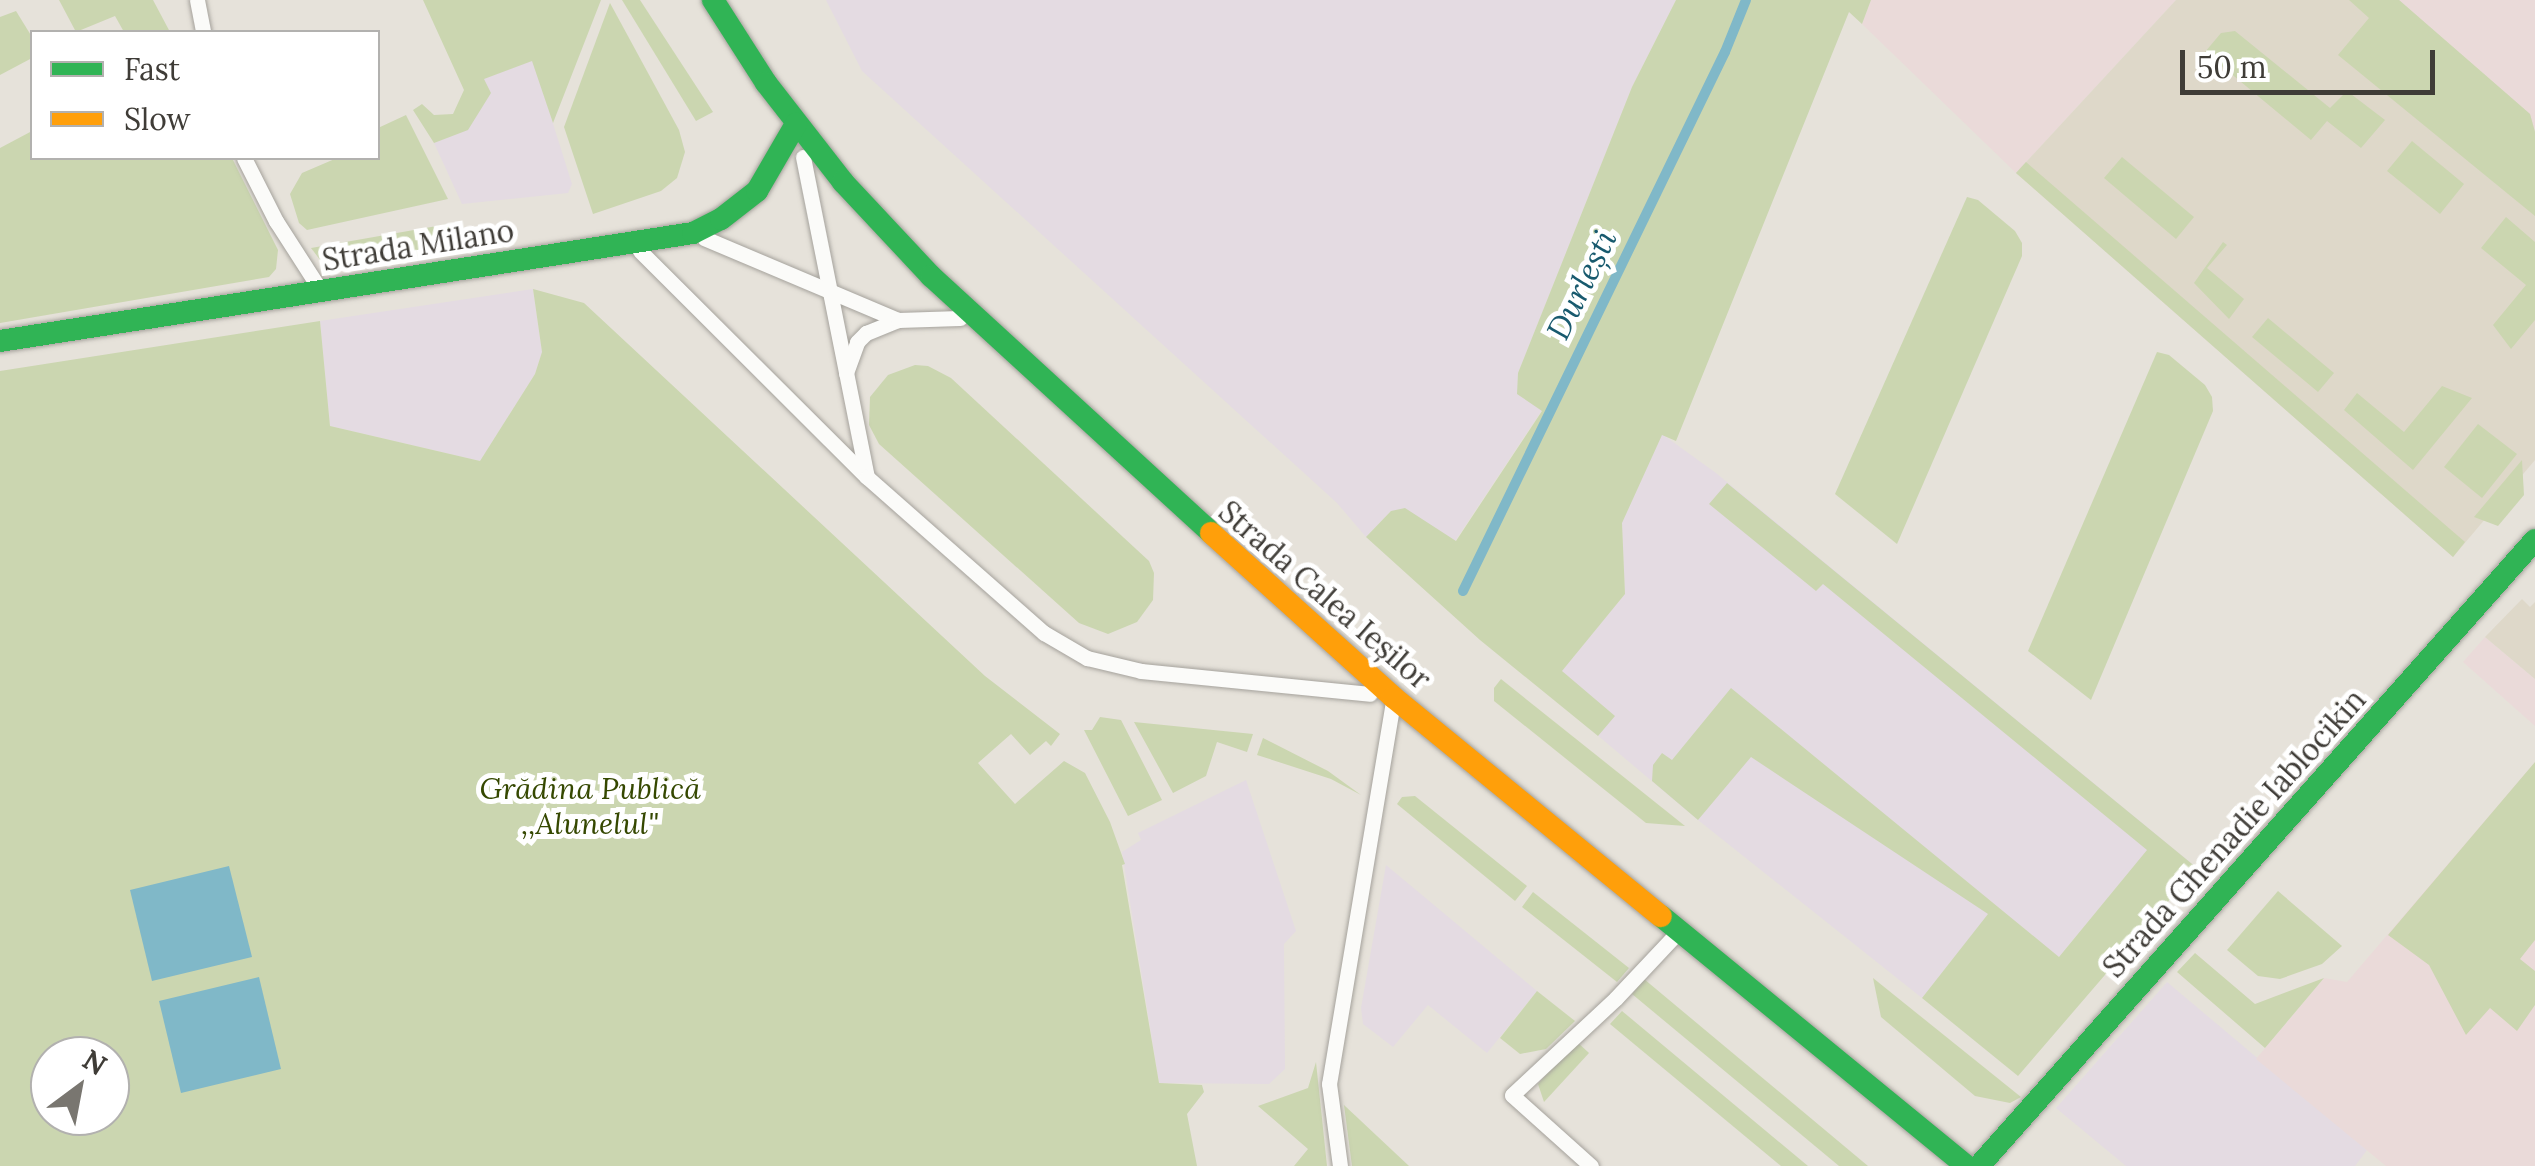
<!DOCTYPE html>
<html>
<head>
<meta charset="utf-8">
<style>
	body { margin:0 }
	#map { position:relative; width:2535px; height:1166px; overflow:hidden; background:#e6e2da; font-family:Lora,serif }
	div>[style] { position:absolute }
	.commercial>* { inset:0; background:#e4dbe2 }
	.industrial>* { inset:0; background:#eadad9 }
	.built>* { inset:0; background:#ded8c9 }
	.green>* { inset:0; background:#cbd6b0 }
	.water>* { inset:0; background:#80b8c8 }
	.stream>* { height:10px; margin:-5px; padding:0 5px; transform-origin:5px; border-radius:5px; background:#80b8c8 }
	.roads { filter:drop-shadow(0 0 2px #a5a29c) drop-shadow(0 0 2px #a5a29c) }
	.lane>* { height:15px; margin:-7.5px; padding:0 7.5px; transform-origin:7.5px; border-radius:7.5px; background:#fbfbf9 }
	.fast>* { height:22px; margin:-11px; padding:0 11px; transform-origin:11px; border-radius:11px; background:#30b455 }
	.slow>* { height:22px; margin:-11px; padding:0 11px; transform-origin:11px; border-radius:11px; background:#ff9f0a }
	span { translate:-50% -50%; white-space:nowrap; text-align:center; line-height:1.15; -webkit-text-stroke:10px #fff; paint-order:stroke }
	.street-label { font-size:30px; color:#3f3c37 }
	.park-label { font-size:30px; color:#354800; font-style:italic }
	.water-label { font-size:32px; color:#185a6e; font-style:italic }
	.legend { position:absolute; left:30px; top:30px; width:350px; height:130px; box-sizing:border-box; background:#fff; border:2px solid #b2b1af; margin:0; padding:12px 18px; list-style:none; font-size:30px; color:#3f3c37 }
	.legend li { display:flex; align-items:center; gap:20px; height:50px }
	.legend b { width:50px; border:2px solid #b2b1af }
	.north { position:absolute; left:30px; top:1036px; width:100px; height:100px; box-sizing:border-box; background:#fff; border:2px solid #b2b1af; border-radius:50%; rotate:32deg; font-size:28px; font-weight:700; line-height:40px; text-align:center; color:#3f3c37 }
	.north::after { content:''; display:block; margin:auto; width:35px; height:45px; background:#797670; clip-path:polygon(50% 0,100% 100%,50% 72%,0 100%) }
	.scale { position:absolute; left:2180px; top:50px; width:255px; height:45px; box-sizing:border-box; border:5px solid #3f3c37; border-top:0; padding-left:12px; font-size:30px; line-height:35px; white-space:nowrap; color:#3f3c37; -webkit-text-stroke:8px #fff; paint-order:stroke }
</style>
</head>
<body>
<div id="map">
	<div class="commercial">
		<div style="clip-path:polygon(826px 0,1676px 0,1632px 87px,1518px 373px,1542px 410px,1455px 541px,1391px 511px,1366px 537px,1337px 503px,862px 71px)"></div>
		<div style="clip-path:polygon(533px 60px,572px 184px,568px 193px,462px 204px,434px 143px,468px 129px,483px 79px)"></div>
		<div style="clip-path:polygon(533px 289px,542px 352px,535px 374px,480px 461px,330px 426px,320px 321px)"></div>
		<div style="clip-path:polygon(1662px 434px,1716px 473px,2197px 868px,2120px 883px,2059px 957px,1982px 923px,1922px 998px,1698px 820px,1545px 691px,1625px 594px,1622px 523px)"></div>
		<div style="clip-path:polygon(1246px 780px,1296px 931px,1284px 944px,1285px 1069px,1269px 1084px,1159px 1083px,1122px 852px,1141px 840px,1138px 833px)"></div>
		<div style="clip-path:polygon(1386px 865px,1537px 991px,1487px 1053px,1428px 1005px,1393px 1047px,1363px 1024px,1361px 1008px)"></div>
		<div style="clip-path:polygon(2167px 982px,2367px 1150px,2355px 1166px,2126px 1166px,2056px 1108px)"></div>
	</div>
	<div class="industrial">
		<div style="clip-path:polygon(1871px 0,2176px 0,2016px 173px,1862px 24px)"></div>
		<div style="clip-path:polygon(2399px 0,2535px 0,2535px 132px,2530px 114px)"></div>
		<div style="clip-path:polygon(2485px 637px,2535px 679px,2535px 726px,2463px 662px)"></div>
		<div style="clip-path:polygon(2535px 762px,2535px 1166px,2386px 1166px,2256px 1059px,2324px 978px,2347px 982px)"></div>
	</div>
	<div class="built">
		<div style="clip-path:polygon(2176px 0,2399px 0,2530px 114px,2535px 132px,2535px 460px,2453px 557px,2016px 173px)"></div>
		<div style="clip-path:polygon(2522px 599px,2530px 607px,2535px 602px,2535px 679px,2485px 637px)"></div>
	</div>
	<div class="green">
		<div style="clip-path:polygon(59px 0,153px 0,170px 32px,124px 32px,115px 16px,76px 32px)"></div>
		<div style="clip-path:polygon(423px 0,601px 0,553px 123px,532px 61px,484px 79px,491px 93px,468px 130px,434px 143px,413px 110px,422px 104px,434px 115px,453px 114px,464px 90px)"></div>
		<div style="clip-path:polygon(622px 0,640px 0,713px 112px,696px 121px)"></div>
		<div style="clip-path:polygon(1676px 0,1871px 0,1862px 24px,1849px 12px,1676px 441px,1662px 435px,1622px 523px,1625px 594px,1562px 671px,1615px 716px,1598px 736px,1480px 640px,1366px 537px,1391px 511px,1405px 508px,1456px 541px,1542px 411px,1517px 394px,1518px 373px,1632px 87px)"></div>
		<div style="clip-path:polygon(2349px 0,2399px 0,2530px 114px,2535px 132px,2535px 216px,2338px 55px,2369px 18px)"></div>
		<div style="clip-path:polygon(610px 3px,679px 130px,685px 152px,677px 178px,661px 191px,593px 214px,564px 127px)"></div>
		<div style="clip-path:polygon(16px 11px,32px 37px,32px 58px,0 75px,0 17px)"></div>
		<div style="clip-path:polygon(2235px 31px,2330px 108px,2347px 91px,2385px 120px,2361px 148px,2327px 121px,2311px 140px,2205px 52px,2221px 33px)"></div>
		<div style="clip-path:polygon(406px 115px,448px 199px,307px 230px,299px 223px,290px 194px,302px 173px,337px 158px,378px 158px,378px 128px)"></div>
		<div style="clip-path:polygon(32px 131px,32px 158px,232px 158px,278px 250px,276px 269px,269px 277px,0 323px,0 148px)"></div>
		<div style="clip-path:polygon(2412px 141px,2464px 184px,2440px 214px,2387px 171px)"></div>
		<div style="clip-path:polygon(2122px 157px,2194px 217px,2176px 239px,2104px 178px)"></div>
		<div style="clip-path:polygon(2026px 162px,2465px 542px,2453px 557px,2016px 173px)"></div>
		<div style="clip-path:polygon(1967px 197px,1978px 200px,2015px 231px,2022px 243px,2022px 256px,1897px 544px,1835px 494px)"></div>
		<div style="clip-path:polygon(2506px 217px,2535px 242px,2535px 320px,2511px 349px,2493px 325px,2526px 285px,2481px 248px)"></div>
		<div style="clip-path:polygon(454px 223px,468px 249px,327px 269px,311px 248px)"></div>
		<div style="clip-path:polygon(2223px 242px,2227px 245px,2207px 268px,2244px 299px,2229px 319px,2194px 283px)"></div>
		<div style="clip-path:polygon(evenodd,533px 289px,584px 303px,985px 676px,1060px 734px,1051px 746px,1046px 741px,1030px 755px,1011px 734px,978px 763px,1015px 804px,1064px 761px,1085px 773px,1110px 822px,1125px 864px,1122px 865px,1159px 1083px,1202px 1085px,1204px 1092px,1187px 1114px,1197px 1166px,0 1166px,0 371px,320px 321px,330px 426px,480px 461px,535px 374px,542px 352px,533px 289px,50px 1056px,110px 1056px,110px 1116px,50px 1116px,50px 1056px)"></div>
		<div style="clip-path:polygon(2268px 318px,2334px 373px,2318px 392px,2252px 337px)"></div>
		<div style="clip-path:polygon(2157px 352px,2169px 355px,2205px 385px,2212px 397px,2213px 411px,2091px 700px,2028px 651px)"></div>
		<div style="clip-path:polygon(915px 365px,928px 366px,951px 378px,1149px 561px,1154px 573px,1153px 600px,1137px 622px,1108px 634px,1079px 623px,879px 444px,869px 425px,870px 397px,888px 375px)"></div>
		<div style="clip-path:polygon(2442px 386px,2472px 398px,2413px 470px,2344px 410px,2357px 393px,2404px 432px)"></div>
		<div style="clip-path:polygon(2478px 424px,2517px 454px,2482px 498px,2444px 467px)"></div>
		<div style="clip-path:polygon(2522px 460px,2524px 495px,2498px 526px,2474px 517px)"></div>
		<div style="clip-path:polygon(1727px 483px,2197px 868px,2018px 1076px,1922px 998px,1988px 914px,1751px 757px,1698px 820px,1652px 781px,1653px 765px,1662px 753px,1672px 760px,1731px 688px,2059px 957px,2147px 850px,1823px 584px,1816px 591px,1709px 504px)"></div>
		<div style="clip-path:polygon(1501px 679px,1685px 826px,1646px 823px,1494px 701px,1494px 688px)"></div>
		<div style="clip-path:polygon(1100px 717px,1121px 720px,1162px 800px,1128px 816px,1084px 730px,1092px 730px)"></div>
		<div style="clip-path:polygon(1134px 722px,1253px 734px,1247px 752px,1217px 742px,1206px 776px,1173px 793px)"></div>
		<div style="clip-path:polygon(1263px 738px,1328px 771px,1361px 795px,1331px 779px,1257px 755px)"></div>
		<div style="clip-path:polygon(2535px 762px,2535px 940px,2520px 959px,2535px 971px,2535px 1005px,2517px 1031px,2490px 1008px,2466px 1035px,2429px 965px,2388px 935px)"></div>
		<div style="clip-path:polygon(1415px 796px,1527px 886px,1515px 901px,1397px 804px,1402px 797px)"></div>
		<div style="clip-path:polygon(2278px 891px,2342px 946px,2322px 964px,2280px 979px,2258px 976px,2227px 950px)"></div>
		<div style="clip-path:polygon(1533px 892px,1629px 968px,1617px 982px,1522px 907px)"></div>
		<div style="clip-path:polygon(2195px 953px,2255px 1004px,2324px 978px,2265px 1048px,2177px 972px)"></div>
		<div style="clip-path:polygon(1873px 978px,2021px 1097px,2010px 1103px,1975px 1096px,1881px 1017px)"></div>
		<div style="clip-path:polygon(1644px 979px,1868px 1166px,1839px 1166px,1632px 994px)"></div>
		<div style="clip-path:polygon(1537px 991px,1575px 1021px,1546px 1049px,1520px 1054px,1500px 1038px)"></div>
		<div style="clip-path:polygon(1622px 1011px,1808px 1166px,1781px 1166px,1610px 1024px)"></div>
		<div style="clip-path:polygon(1576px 1041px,1589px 1053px,1544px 1102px,1538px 1084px)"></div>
		<div style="clip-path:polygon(1316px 1062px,1327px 1166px,1294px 1166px,1308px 1149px,1258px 1106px,1308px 1088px)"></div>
		<div style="clip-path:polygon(1344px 1105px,1409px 1166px,1352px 1166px)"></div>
	</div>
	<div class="water">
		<div style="clip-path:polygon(229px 866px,252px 957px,152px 981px,130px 890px)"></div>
		<div style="clip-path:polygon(259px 977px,281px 1069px,181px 1093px,159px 1001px)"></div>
	</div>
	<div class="stream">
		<div style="left:1463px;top:591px;width:599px;rotate:-64.08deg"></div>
		<div style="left:1725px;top:52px;width:56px;rotate:-68deg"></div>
	</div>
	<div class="roads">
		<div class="lane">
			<div style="left:197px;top:0;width:33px;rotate:79deg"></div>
			<div style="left:803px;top:157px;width:326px;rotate:78.7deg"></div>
			<div style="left:244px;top:158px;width:71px;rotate:63.1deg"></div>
			<div style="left:276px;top:221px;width:80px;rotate:57.3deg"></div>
			<div style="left:704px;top:238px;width:211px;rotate:22.9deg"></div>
			<div style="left:640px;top:251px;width:320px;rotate:44.9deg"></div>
			<div style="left:867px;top:477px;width:236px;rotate:41.4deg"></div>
			<div style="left:1044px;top:633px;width:50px;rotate:30.2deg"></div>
			<div style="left:1087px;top:658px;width:56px;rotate:13.5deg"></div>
			<div style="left:1141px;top:671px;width:230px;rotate:5.7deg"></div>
			<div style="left:846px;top:373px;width:33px;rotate:-70deg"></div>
			<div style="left:857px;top:342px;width:13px;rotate:-45deg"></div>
			<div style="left:866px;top:333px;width:35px;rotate:-22deg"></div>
			<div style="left:898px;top:320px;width:62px;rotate:-1.8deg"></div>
			<div style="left:1340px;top:1166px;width:83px;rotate:-97.6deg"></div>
			<div style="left:1329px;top:1084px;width:383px;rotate:-80.5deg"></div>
			<div style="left:1591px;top:1166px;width:106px;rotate:-138.1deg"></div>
			<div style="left:1512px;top:1095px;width:142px;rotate:-43deg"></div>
			<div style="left:1616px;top:998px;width:88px;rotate:-46.8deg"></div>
		</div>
		<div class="fast">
			<div style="left:713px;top:0;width:98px;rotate:57.4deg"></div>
			<div style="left:766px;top:83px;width:125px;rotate:52.1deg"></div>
			<div style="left:843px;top:182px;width:129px;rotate:46.9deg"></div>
			<div style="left:931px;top:276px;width:380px;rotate:42.5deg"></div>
			<div style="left:0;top:341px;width:701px;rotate:-8.86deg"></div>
			<div style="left:693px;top:233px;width:31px;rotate:-27deg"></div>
			<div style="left:721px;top:219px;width:46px;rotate:-37.9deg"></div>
			<div style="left:757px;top:191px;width:78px;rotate:-59.8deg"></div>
			<div style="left:1661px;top:916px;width:394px;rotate:39.3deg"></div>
			<div style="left:1979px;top:1166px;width:837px;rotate:-48.39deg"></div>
		</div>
		<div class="slow">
			<div style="left:1211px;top:533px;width:245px;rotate:42deg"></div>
			<div style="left:1393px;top:697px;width:346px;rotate:39.3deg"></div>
		</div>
	</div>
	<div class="street-label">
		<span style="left:418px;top:245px;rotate:-9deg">Strada Milano</span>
		<span style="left:1325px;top:595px;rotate:41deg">Strada Calea Ieșilor</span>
		<span style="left:2234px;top:833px;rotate:-48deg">Strada Ghenadie Iablocikin</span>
	</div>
	<div class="park-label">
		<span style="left:590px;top:805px">Grădina Publică<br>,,Alunelul"</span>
	</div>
	<div class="water-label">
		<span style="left:1582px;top:285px;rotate:-64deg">Durlești</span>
	</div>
	<ul class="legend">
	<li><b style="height:12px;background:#30b455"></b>Fast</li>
	<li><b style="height:12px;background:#ff9f0a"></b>Slow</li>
	</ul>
	<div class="north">N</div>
	<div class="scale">50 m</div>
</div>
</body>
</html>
